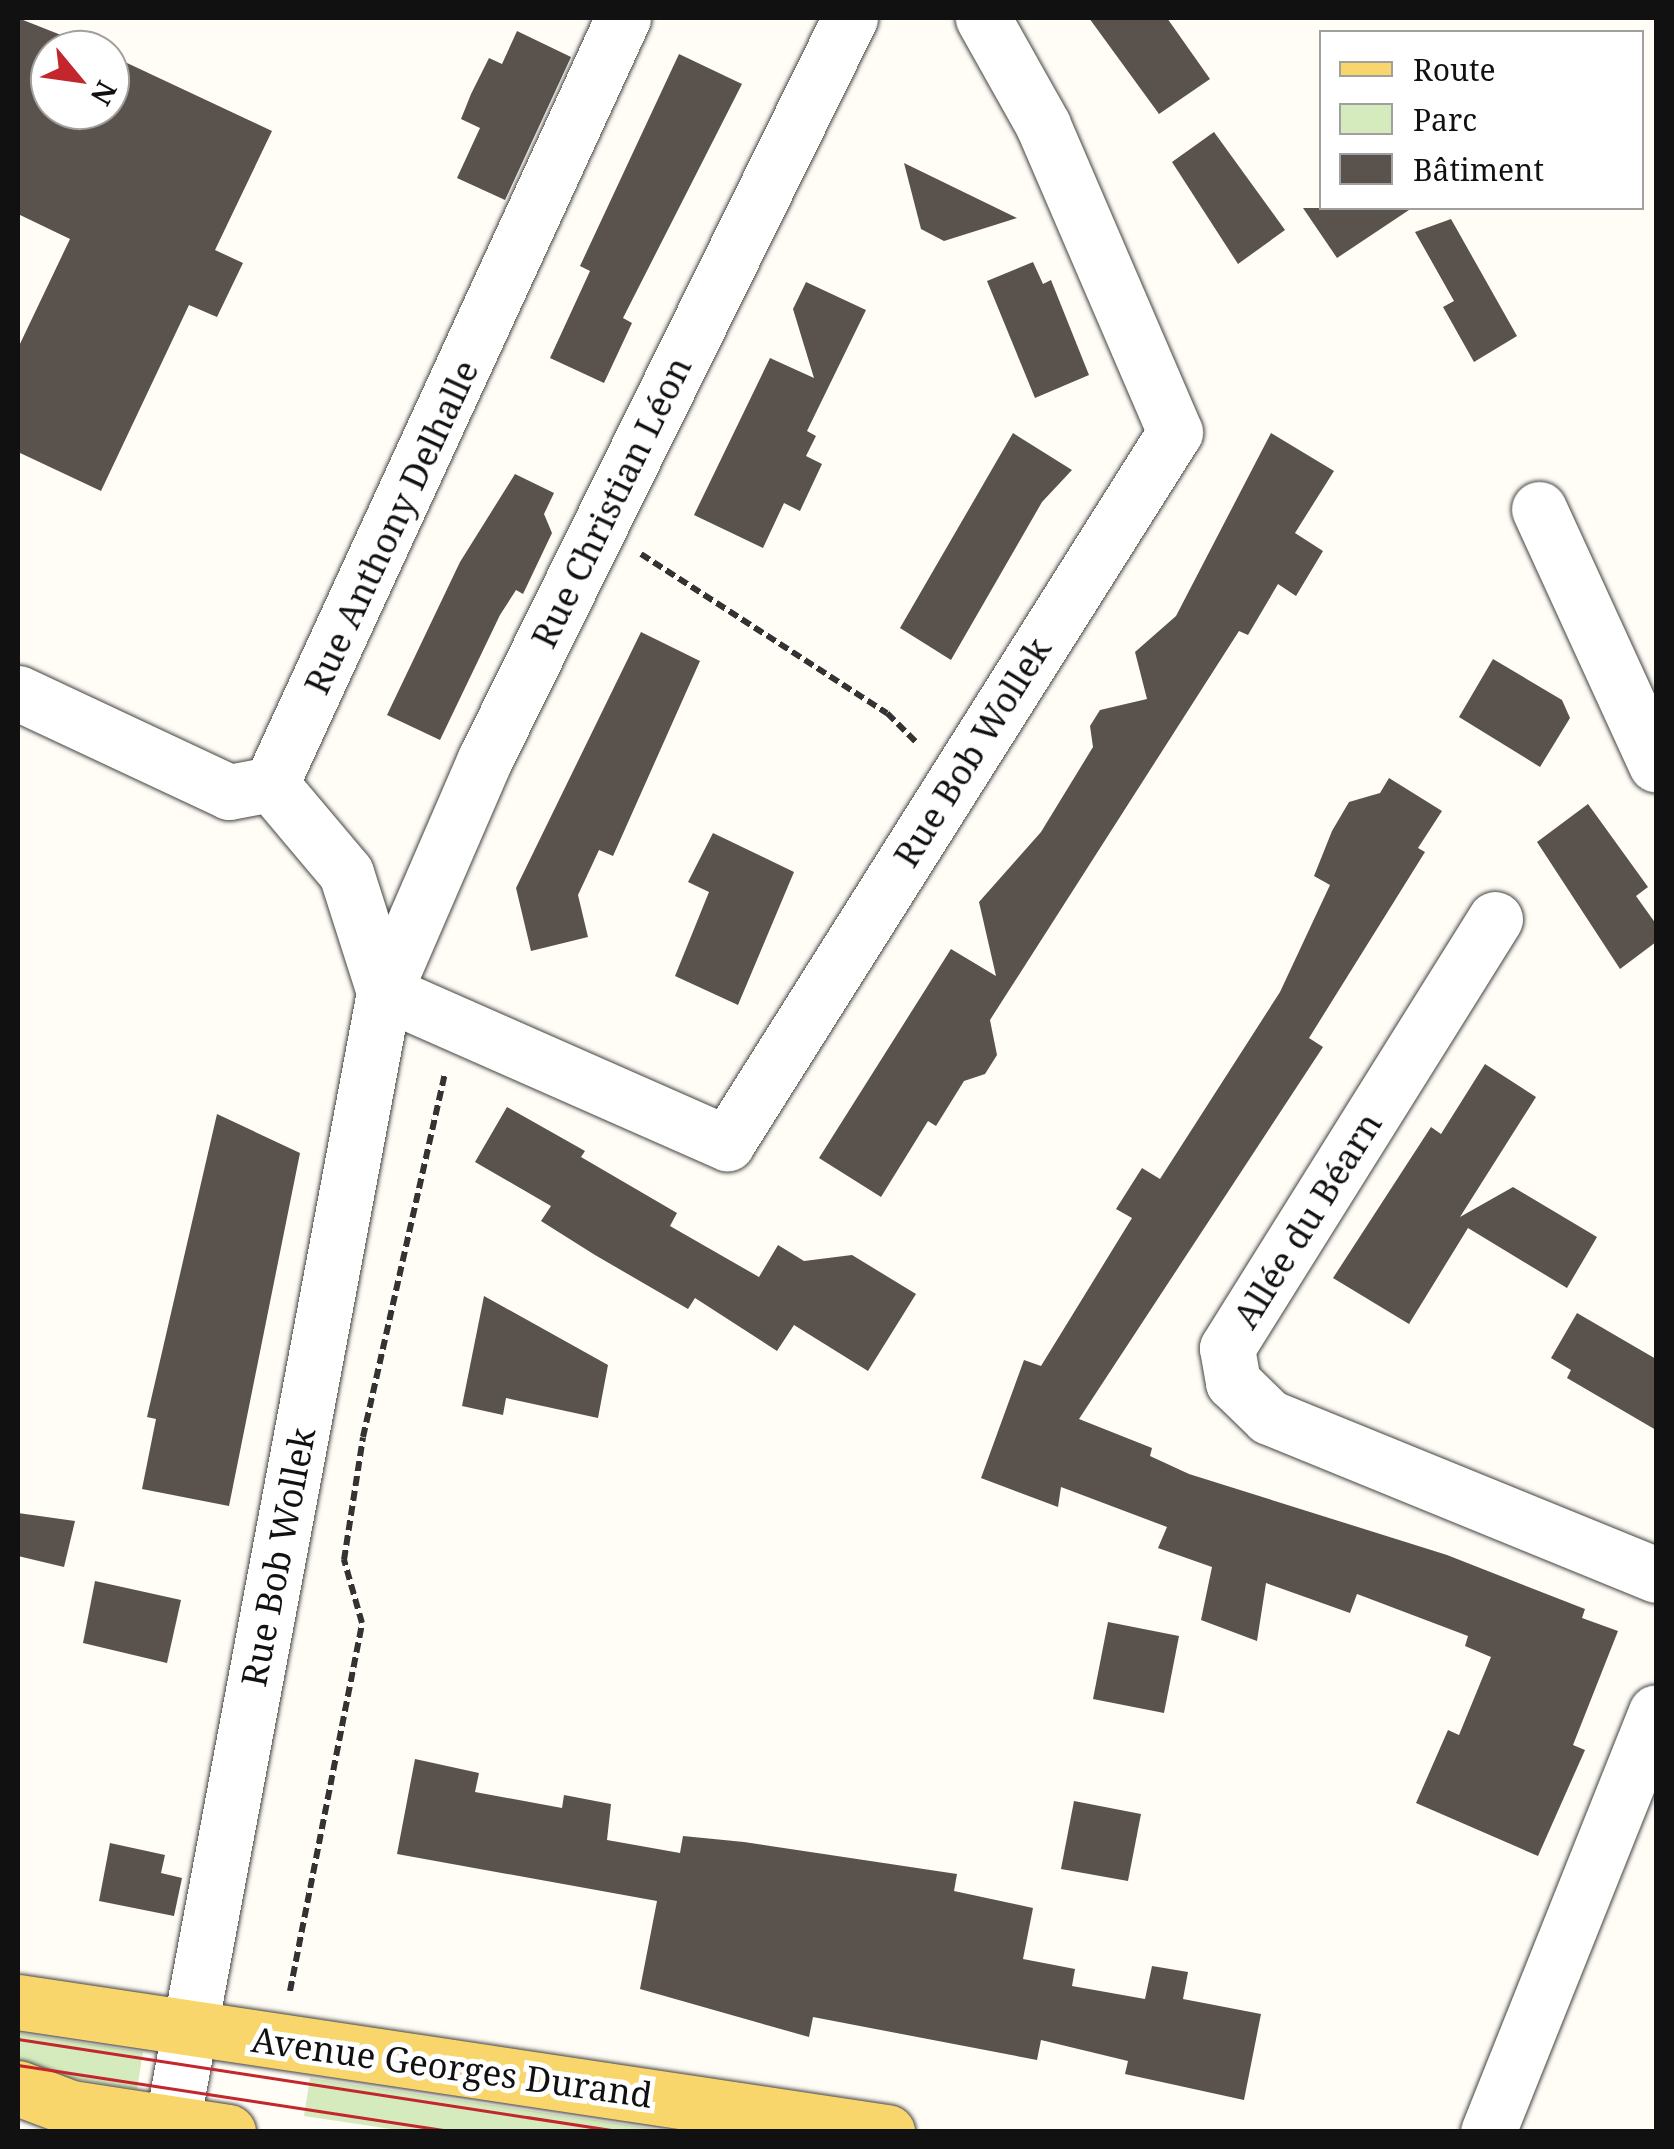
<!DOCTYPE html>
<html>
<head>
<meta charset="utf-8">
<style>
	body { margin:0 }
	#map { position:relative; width:1674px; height:2149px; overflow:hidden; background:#fffdf5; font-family:"Noto Serif",serif }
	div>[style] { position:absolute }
	.green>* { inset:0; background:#d5ebbd }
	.building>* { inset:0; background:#5a524d }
	.path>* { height:6px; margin-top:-3px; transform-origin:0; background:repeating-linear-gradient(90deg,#333 0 10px,transparent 0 15px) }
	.roads { filter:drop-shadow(0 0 2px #444) drop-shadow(0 0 2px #444) }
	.minor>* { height:55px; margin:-27.5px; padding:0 27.5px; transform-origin:27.5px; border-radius:27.5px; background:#fff }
	.major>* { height:55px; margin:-27.5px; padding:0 27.5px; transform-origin:27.5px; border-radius:27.5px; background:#f9d66b }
	.tram>* { height:2.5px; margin:-1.25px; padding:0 1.25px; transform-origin:1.25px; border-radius:1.25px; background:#c4262e }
	span { translate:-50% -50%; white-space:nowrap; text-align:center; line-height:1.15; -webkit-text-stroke:10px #fff; paint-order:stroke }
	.street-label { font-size:35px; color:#111 }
	.frame { position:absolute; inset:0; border:20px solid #111; pointer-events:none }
	.legend { position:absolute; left:1319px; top:30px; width:325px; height:180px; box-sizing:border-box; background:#fff; border:2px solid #a0a0a0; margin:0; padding:12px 18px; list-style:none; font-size:30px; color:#111 }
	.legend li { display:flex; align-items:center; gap:20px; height:50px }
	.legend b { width:50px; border:2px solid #a0a0a0 }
	.north { position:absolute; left:30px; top:30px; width:100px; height:100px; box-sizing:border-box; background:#fff; border:2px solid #a0a0a0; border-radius:50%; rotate:119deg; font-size:28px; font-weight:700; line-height:40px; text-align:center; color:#111 }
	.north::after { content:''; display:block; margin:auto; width:35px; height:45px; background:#c4262e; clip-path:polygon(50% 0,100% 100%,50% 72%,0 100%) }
</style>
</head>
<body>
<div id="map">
	<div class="green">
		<div style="clip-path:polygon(18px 2033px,143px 2052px,137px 2089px,18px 2070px)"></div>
		<div style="clip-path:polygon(310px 2078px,670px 2131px,411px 2132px,304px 2116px)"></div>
	</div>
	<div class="building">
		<div style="clip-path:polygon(18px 18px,99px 50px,50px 50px,50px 110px,110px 110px,110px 55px,272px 131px,215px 250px,243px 263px,217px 317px,189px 305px,101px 491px,18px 452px,18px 348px,70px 239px,18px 214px)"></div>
		<div style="clip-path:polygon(1089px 18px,1167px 18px,1210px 79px,1159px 114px)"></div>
		<div style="clip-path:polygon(517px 31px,571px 57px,505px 200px,457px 178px,480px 128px,461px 119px,471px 94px,489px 58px,502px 64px)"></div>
		<div style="clip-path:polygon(679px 54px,742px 84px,623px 318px,632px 323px,604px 383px,550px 358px,590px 271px,580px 266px)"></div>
		<div style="clip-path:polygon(1214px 132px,1285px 230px,1238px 264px,1172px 162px)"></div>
		<div style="clip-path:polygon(904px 163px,1017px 218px,944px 241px,921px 229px)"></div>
		<div style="clip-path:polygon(1303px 208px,1412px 208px,1337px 258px)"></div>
		<div style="clip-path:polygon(1451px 219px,1517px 336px,1474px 362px,1443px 307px,1454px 301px,1415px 232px)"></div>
		<div style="clip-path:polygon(1033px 262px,1043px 284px,1051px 280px,1089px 375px,1035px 398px,987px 281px)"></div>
		<div style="clip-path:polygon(806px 282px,866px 310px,807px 431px,816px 436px,806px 456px,822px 464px,800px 511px,784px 503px,763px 548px,694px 515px,770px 358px,814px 378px,793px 309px)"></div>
		<div style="clip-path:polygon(1013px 433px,1072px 470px,1042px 502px,951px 660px,900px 628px)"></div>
		<div style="clip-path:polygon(1271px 433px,1334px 471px,1295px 533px,1323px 551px,1296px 596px,1278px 584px,1248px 635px,1239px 631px,990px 1020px,997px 1055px,985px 1074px,964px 1081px,936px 1126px,928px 1121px,881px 1197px,819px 1158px,951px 949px,996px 976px,979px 902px,1041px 832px,1093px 747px,1090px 726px,1100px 710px,1147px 699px,1135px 652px,1176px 616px)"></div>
		<div style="clip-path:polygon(515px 474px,554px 493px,544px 514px,552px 533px,523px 594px,516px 590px,500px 615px,440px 740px,387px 715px,460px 562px)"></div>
		<div style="clip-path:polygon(641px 632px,700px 661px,613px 856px,599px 850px,578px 895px,588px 937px,531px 951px,516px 888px)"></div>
		<div style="clip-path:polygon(1493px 659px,1562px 700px,1570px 718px,1540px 767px,1459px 717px)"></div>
		<div style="clip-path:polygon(1389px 778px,1442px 811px,1418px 848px,1425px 852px,1309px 1038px,1323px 1047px,1079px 1419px,1152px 1448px,1150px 1456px,1189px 1474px,1447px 1555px,1585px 1609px,1582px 1618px,1618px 1631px,1573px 1745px,1585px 1750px,1538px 1856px,1416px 1803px,1448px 1730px,1459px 1735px,1491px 1657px,1465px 1646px,1468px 1636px,1357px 1594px,1350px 1613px,1266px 1583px,1257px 1641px,1201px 1620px,1212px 1567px,1158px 1548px,1167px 1527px,1061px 1487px,1058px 1507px,981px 1478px,1024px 1360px,1041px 1366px,1132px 1218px,1116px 1209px,1142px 1168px,1160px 1179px,1280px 992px,1330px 885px,1314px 876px,1332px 831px,1349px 802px,1380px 793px)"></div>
		<div style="clip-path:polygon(1588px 804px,1648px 887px,1636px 896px,1656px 924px,1656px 942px,1620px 969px,1537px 842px)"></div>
		<div style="clip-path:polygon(713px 833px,794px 872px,738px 1005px,675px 976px,709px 892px,688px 882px)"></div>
		<div style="clip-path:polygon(1485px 1064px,1536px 1097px,1460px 1217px,1513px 1187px,1597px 1237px,1567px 1288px,1468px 1228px,1409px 1324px,1333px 1278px,1431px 1127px,1441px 1134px)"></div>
		<div style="clip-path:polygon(507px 1107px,585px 1151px,581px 1157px,677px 1213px,670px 1226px,759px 1277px,778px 1245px,804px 1261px,852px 1255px,916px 1294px,868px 1371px,794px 1325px,777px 1351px,695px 1298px,688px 1309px,595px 1255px,541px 1221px,551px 1206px,475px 1162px)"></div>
		<div style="clip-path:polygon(217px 1114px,300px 1153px,229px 1506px,142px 1489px,156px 1419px,147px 1417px)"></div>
		<div style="clip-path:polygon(484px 1296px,608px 1365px,598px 1418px,506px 1398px,503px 1415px,462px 1406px)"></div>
		<div style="clip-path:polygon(1577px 1313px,1656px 1359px,1656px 1430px,1567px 1378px,1571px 1370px,1551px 1358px)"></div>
		<div style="clip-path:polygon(18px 1513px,75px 1521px,64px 1567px,18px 1556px)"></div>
		<div style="clip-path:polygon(95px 1581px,181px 1600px,167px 1663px,83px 1643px)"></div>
		<div style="clip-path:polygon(1108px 1622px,1179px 1636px,1164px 1713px,1093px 1699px)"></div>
		<div style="clip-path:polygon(415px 1759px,479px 1773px,475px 1792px,562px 1808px,564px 1795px,611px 1804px,607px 1840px,680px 1853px,683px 1836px,744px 1842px,957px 1874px,954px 1891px,1033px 1908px,1023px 1959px,1075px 1969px,1072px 1986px,1145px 1999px,1152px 1966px,1188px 1972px,1183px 1999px,1261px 2014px,1244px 2100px,1125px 2074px,1128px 2061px,1041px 2040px,1037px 2060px,813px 2017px,809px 2037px,640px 1989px,657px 1901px,397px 1854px)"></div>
		<div style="clip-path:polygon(1074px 1801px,1141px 1814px,1128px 1881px,1061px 1869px)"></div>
		<div style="clip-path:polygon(110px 1843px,165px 1855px,161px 1873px,182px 1878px,174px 1916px,99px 1901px)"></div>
	</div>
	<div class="path">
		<div style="left:641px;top:554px;width:293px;rotate:32.9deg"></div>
		<div style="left:887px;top:713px;width:44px;rotate:45deg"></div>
		<div style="left:290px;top:1991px;width:375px;rotate:-78.9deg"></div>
		<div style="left:362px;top:1623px;width:66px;rotate:-105.9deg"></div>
		<div style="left:344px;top:1560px;width:124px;rotate:-81.2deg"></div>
		<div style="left:363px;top:1437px;width:373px;rotate:-77.3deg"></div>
	</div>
	<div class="roads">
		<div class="minor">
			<div style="left:850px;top:18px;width:826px;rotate:116.22deg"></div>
			<div style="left:485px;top:759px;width:254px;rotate:113.4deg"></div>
			<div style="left:384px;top:992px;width:375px;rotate:23.8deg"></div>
			<div style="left:727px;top:1143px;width:840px;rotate:-57.79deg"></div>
			<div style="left:1175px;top:432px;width:334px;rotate:-113.3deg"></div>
			<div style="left:1043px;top:125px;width:123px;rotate:-119.3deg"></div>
			<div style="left:1539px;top:509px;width:281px;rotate:65.4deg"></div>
			<div style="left:18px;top:693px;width:233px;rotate:25.1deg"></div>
			<div style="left:229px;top:792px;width:43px;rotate:-10.8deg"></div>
			<div style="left:271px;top:784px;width:843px;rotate:-65.32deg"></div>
			<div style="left:1495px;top:919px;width:506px;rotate:121.99deg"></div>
			<div style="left:1227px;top:1348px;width:35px;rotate:80deg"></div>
			<div style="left:1233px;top:1382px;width:50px;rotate:44.2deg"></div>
			<div style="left:1269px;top:1417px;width:418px;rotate:22.2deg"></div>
			<div style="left:172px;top:2123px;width:1151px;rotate:-79.38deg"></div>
			<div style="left:384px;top:992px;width:125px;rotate:-107.7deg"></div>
			<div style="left:346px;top:873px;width:116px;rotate:-130.1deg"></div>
			<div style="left:1488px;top:2132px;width:452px;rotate:-68.2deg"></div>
		</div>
		<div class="major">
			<div style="left:18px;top:2002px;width:879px;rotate:8.51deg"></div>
			<div style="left:18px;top:2088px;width:57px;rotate:20.7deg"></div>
			<div style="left:71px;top:2108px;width:159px;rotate:8.7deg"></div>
		</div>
	</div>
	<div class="tram">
		<div style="left:18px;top:2039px;width:613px;rotate:8.72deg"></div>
		<div style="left:18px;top:2065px;width:443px;rotate:8.7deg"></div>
	</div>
	<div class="street-label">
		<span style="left:611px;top:502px;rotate:-64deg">Rue Christian Léon</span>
		<span style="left:391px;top:527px;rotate:-65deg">Rue Anthony Delhalle</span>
		<span style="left:972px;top:752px;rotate:-58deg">Rue Bob Wollek</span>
		<span style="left:1307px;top:1220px;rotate:-58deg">Allée du Béarn</span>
		<span style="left:278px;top:1557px;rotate:-79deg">Rue Bob Wollek</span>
		<span style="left:452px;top:2067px;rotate:8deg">Avenue Georges Durand</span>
	</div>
	<div class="frame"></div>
	<ul class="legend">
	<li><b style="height:12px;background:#f9d66b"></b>Route</li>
	<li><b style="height:28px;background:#d5ebbd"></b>Parc</li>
	<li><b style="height:28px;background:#5a524d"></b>Bâtiment</li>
	</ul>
	<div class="north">N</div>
</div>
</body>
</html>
